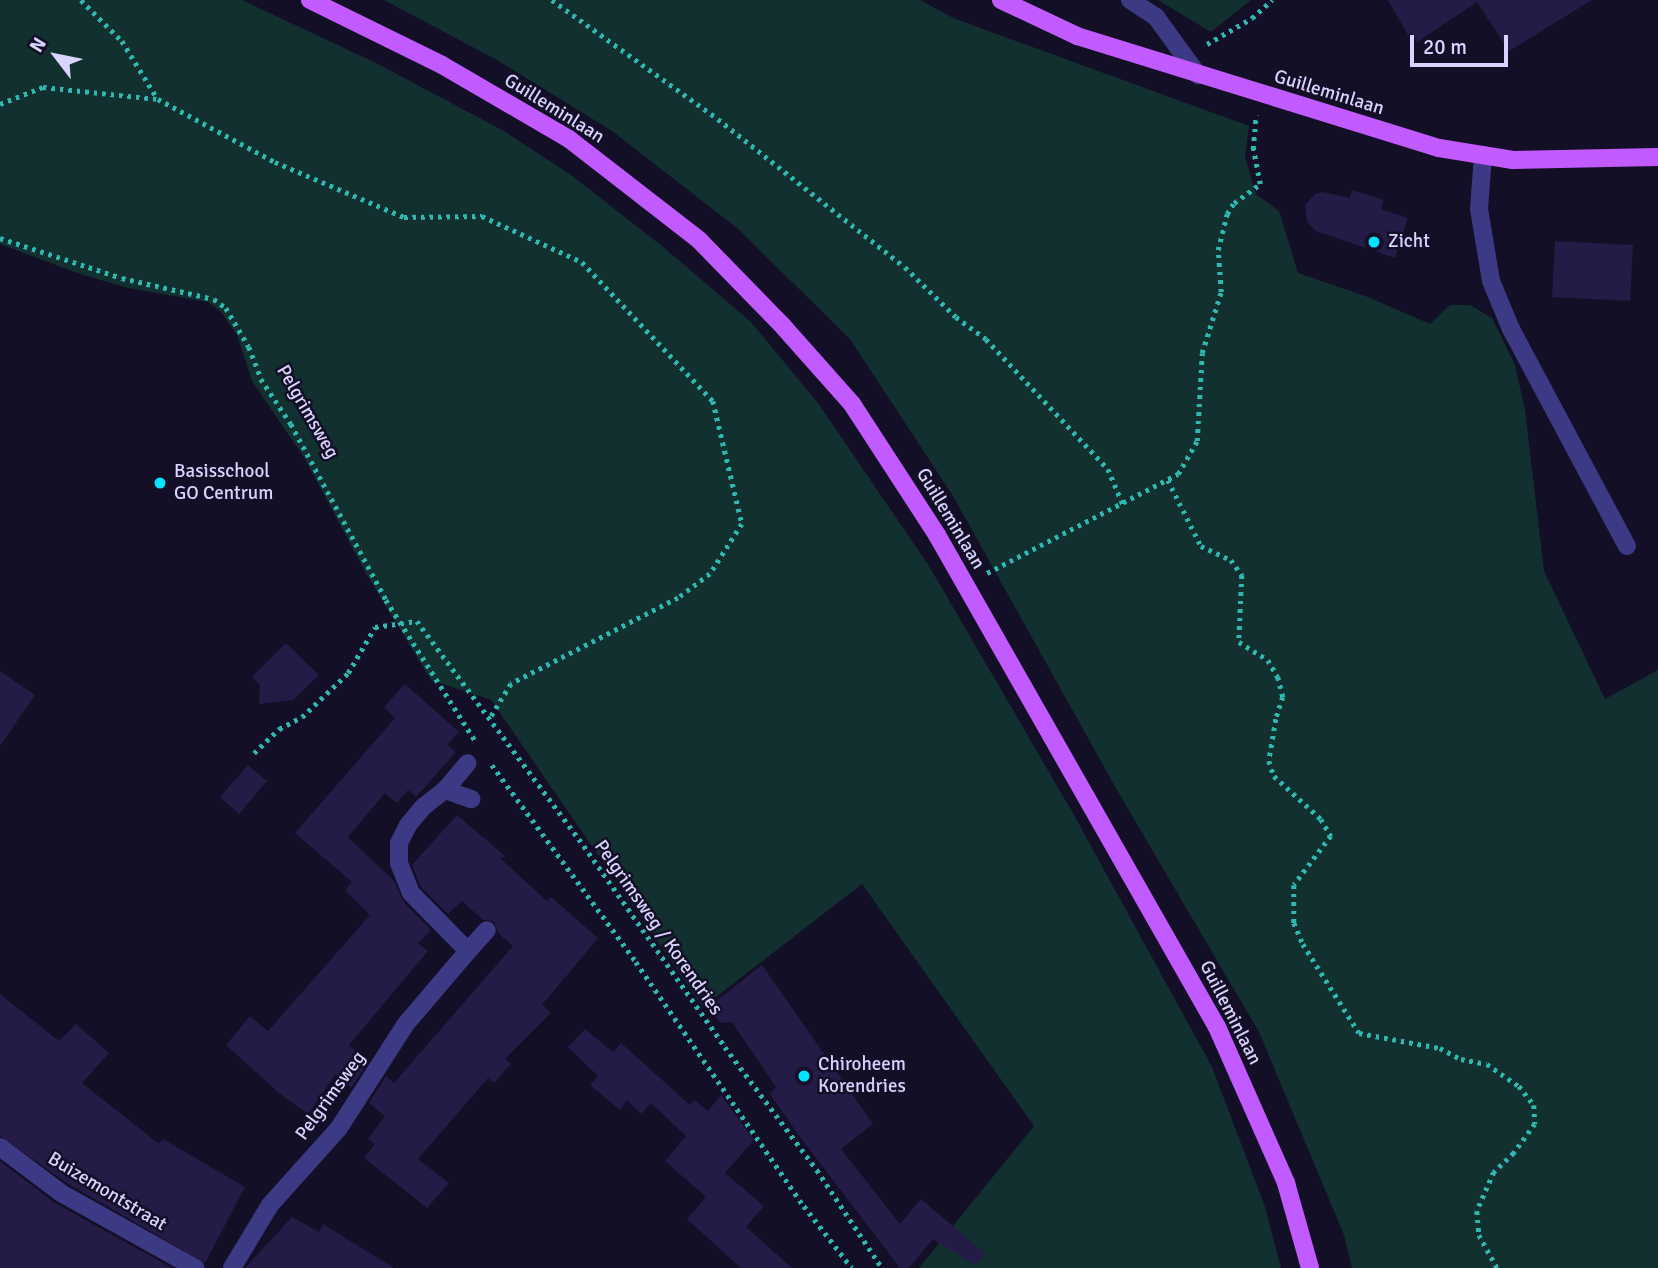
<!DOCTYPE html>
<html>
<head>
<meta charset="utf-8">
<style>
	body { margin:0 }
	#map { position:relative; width:1658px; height:1268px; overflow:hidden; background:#130f26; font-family:Signika,sans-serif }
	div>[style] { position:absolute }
	.green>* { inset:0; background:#12302f }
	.building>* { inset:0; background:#241b47 }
	.path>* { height:4.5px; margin-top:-2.25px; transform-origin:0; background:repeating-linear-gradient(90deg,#2fb8b0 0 3.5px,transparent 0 8.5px) }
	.minor>* { height:18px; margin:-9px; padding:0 9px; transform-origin:9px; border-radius:9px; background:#3d3a85 }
	.major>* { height:18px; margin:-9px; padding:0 9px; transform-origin:9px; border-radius:9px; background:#c25bff }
	.dots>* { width:19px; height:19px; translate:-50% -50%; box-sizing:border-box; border:4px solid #130f26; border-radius:50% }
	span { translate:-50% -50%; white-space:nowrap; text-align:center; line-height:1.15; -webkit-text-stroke:5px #130f26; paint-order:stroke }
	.street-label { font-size:19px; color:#d9d4ff }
	.poi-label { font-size:19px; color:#d9d4ff }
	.left { translate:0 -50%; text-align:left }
	.north { position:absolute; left:21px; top:21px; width:70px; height:70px; -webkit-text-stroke:5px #130f26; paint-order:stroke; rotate:302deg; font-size:19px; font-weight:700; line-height:28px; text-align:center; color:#d9d4ff }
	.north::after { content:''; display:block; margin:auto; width:24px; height:32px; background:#d9d4ff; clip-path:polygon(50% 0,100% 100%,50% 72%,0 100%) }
	.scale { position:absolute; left:1410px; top:35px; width:98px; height:32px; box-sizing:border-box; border:4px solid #d9d4ff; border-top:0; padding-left:9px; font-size:21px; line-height:24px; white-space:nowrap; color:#d9d4ff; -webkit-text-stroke:5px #130f26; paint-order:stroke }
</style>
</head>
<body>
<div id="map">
	<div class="green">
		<div style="clip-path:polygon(0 0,242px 0,376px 63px,504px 131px,571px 175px,662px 246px,751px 322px,818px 403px,929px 566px,1074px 815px,1212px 1067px,1265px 1207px,1281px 1268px,919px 1268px,1034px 1126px,862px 884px,703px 1007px,491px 700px,431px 680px,367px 575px,305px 459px,252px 381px,237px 335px,221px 312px,208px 302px,128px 288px,80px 274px,0 244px)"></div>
		<div style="clip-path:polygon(384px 0,920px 0,953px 18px,1249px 126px,1245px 157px,1256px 194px,1279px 211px,1298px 273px,1368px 297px,1430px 324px,1450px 305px,1470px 305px,1492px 318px,1515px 365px,1525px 410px,1544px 571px,1605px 699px,1658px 670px,1658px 1268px,1352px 1268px,1344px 1235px,1259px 1032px,1117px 790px,953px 496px,850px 339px,737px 228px,612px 131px,497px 60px)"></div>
		<div style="clip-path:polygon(1158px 0,1251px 0,1211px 32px)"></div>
	</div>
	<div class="building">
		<div style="clip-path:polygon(1388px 0,1592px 0,1509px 51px,1477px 2px,1417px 42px,1411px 33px,1408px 35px)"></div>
		<div style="clip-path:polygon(1352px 190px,1384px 200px,1381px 209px,1408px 218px,1395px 258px,1316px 231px,1307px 222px,1305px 205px,1315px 194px,1322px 192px,1350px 198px)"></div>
		<div style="clip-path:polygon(1555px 241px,1633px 245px,1630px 301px,1552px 297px)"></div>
		<div style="clip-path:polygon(286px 643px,319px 675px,293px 700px,259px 704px,260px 685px,252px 677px)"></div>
		<div style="clip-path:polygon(0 671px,35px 695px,0 746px)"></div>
		<div style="clip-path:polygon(405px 684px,459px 732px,447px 745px,456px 752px,416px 797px,408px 790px,397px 803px,385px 793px,348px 837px,394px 881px,403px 901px,431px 930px,418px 943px,428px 951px,349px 1045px,368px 1062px,351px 1088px,336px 1074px,308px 1114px,279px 1093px,226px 1045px,250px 1016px,268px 1031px,370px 915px,345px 890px,352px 882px,295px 833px,395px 718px,384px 707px)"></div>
		<div style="clip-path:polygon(248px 765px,267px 781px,239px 814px,220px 797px)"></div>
		<div style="clip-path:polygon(457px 815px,505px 856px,501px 859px,547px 901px,551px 897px,598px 938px,542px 1005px,551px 1013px,505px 1059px,511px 1064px,494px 1083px,488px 1078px,418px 1159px,449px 1183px,427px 1208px,364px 1158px,375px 1144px,368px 1139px,385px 1116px,369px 1103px,386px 1076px,394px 1083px,513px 946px,498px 933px,494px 921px,483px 920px,462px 901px,448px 914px,421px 887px,412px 865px)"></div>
		<div style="clip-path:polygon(762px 965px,873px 1124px,841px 1149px,900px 1224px,921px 1199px,985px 1253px,976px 1266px,933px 1239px,909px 1268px,900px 1268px,800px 1137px,770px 1094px,776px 1087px,732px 1022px,720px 1023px,709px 1007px)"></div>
		<div style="clip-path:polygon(0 994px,59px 1041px,76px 1024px,109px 1053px,82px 1083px,159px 1144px,163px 1139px,245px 1187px,205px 1263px,67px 1183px,0 1136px)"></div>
		<div style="clip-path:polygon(585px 1029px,613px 1052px,621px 1043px,690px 1105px,694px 1100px,708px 1111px,721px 1095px,754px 1140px,725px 1173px,764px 1206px,746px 1227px,792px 1268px,741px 1268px,687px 1219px,706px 1197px,665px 1161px,686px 1136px,651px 1103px,641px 1114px,627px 1100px,620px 1110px,590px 1085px,598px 1076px,568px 1047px)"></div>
		<div style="clip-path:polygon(0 1161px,55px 1203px,172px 1268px,0 1268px)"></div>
		<div style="clip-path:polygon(292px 1217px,319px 1232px,323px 1224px,394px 1268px,245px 1268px)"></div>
	</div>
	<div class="path">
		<div style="left:81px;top:0;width:58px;rotate:45deg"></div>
		<div style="left:122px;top:41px;width:67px;rotate:58.4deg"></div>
		<div style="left:552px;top:0;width:204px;rotate:35.6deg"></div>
		<div style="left:718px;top:119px;width:238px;rotate:38.4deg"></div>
		<div style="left:905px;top:267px;width:71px;rotate:44.4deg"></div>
		<div style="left:956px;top:317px;width:37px;rotate:36deg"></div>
		<div style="left:986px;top:339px;width:178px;rotate:46.8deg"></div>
		<div style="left:1108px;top:469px;width:38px;rotate:67deg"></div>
		<div style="left:1207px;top:44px;width:52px;rotate:-30deg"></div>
		<div style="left:1252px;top:18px;width:27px;rotate:-42deg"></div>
		<div style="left:0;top:104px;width:46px;rotate:-21.6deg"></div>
		<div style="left:43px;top:87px;width:116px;rotate:6deg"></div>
		<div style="left:158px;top:99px;width:133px;rotate:28.3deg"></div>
		<div style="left:275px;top:162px;width:140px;rotate:23.1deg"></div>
		<div style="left:404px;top:217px;width:78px;rotate:-0.7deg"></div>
		<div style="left:482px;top:216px;width:110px;rotate:24.7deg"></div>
		<div style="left:582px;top:262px;width:191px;rotate:46.7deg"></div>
		<div style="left:713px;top:401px;width:126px;rotate:76.7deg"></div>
		<div style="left:742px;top:524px;width:59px;rotate:122.6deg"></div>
		<div style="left:710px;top:574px;width:40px;rotate:143deg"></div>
		<div style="left:678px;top:598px;width:188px;rotate:152.8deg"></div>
		<div style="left:511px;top:684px;width:42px;rotate:121.4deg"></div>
		<div style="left:0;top:238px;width:128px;rotate:18.2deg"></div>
		<div style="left:122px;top:278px;width:94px;rotate:12.9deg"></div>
		<div style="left:214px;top:299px;width:15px;rotate:37deg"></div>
		<div style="left:226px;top:308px;width:45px;rotate:59.5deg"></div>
		<div style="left:249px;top:347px;width:34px;rotate:69deg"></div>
		<div style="left:261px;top:379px;width:54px;rotate:56.3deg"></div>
		<div style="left:291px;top:424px;width:200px;rotate:61.6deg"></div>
		<div style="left:386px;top:600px;width:166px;rotate:57.6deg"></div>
		<div style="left:1168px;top:480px;width:74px;rotate:63.4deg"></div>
		<div style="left:1201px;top:546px;width:33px;rotate:25deg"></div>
		<div style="left:1231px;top:560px;width:19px;rotate:54deg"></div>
		<div style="left:1242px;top:575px;width:67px;rotate:92.6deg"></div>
		<div style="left:1239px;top:642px;width:34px;rotate:32deg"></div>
		<div style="left:1268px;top:660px;width:20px;rotate:60deg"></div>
		<div style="left:1278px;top:677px;width:21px;rotate:76deg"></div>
		<div style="left:1283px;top:697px;width:23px;rotate:108deg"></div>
		<div style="left:1276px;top:719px;width:43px;rotate:99.5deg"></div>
		<div style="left:1269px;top:761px;width:16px;rotate:72deg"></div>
		<div style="left:1274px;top:776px;width:64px;rotate:42.5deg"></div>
		<div style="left:1321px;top:819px;width:20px;rotate:60deg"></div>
		<div style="left:1331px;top:836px;width:61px;rotate:127.1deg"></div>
		<div style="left:1294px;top:885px;width:38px;rotate:90deg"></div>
		<div style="left:1294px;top:923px;width:23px;rotate:67deg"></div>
		<div style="left:1303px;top:944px;width:105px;rotate:57.8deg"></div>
		<div style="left:1359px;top:1033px;width:82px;rotate:10.5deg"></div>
		<div style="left:1440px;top:1048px;width:24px;rotate:28deg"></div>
		<div style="left:1461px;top:1059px;width:26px;rotate:11deg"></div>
		<div style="left:1487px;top:1064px;width:39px;rotate:35deg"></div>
		<div style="left:1519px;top:1086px;width:24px;rotate:52deg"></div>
		<div style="left:1534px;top:1105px;width:19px;rotate:87deg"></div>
		<div style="left:1535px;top:1124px;width:36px;rotate:126deg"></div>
		<div style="left:1514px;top:1153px;width:28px;rotate:136deg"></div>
		<div style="left:1494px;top:1172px;width:43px;rotate:113.6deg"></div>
		<div style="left:1477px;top:1211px;width:24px;rotate:85deg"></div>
		<div style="left:1479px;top:1235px;width:38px;rotate:61deg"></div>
		<div style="left:987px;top:573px;width:215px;rotate:-27.4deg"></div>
		<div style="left:1178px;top:474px;width:38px;rotate:-60deg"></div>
		<div style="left:1197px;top:441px;width:88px;rotate:-86.7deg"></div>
		<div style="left:1202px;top:353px;width:64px;rotate:-72.7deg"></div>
		<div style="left:1221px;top:292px;width:42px;rotate:-94.1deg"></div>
		<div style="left:1218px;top:250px;width:37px;rotate:-76deg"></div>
		<div style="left:1227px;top:214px;width:13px;rotate:-58deg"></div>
		<div style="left:1234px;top:203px;width:32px;rotate:-36deg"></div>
		<div style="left:1260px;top:184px;width:36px;rotate:-101deg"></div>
		<div style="left:1253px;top:149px;width:34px;rotate:-85deg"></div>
		<div style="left:254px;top:753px;width:35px;rotate:-44deg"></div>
		<div style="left:279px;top:729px;width:26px;rotate:-28deg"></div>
		<div style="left:302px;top:717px;width:64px;rotate:-43.7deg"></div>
		<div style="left:348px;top:673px;width:53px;rotate:-59.6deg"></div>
		<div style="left:375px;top:627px;width:42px;rotate:-8.1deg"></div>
		<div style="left:417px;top:621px;width:272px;rotate:53.4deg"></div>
		<div style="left:579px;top:839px;width:254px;rotate:54.9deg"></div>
		<div style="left:725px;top:1047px;width:154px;rotate:53.2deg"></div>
		<div style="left:817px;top:1170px;width:118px;rotate:56.4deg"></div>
		<div style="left:492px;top:765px;width:244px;rotate:53.8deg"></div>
		<div style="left:636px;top:962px;width:296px;rotate:55.5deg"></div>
		<div style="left:804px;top:1206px;width:78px;rotate:52.3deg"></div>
	</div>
	<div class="minor">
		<div style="left:1130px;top:0;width:31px;rotate:33deg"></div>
		<div style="left:1156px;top:17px;width:72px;rotate:54.1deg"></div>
		<div style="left:1483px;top:155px;width:54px;rotate:94.2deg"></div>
		<div style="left:1479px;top:209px;width:73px;rotate:80.5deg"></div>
		<div style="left:1491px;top:281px;width:52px;rotate:67.4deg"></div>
		<div style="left:1511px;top:329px;width:246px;rotate:61.9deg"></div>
		<div style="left:445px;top:790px;width:28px;rotate:19deg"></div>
		<div style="left:468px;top:951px;width:28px;rotate:-48deg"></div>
		<div style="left:0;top:1147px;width:76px;rotate:37deg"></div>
		<div style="left:61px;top:1193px;width:154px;rotate:29.2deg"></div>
		<div style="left:232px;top:1268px;width:74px;rotate:-58.9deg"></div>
		<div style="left:270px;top:1205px;width:103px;rotate:-48.1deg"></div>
		<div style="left:339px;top:1128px;width:122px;rotate:-57.3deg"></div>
		<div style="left:405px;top:1025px;width:97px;rotate:-49.6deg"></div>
		<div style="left:468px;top:951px;width:81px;rotate:-134.5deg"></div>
		<div style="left:411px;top:893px;width:32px;rotate:-112deg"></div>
		<div style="left:399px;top:863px;width:20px;rotate:-90deg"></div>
		<div style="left:399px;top:843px;width:20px;rotate:-63deg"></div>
		<div style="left:408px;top:825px;width:23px;rotate:-50deg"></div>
		<div style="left:423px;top:807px;width:28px;rotate:-38deg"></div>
		<div style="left:445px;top:790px;width:35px;rotate:-50deg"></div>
	</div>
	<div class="major">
		<div style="left:310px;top:0;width:147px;rotate:26.2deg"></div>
		<div style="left:442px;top:65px;width:147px;rotate:30.2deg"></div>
		<div style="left:569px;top:139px;width:165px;rotate:37.8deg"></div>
		<div style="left:699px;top:240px;width:117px;rotate:45.7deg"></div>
		<div style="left:781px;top:324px;width:107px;rotate:48.4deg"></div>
		<div style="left:852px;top:404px;width:156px;rotate:57deg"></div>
		<div style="left:937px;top:535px;width:566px;rotate:60.36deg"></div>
		<div style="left:1217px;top:1027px;width:171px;rotate:66.1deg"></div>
		<div style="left:1286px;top:1183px;width:88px;rotate:74.2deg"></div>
		<div style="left:1001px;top:0;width:84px;rotate:25.3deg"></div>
		<div style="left:1077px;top:36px;width:379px;rotate:17.2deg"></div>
		<div style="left:1439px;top:148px;width:75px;rotate:9.2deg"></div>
		<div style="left:1513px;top:160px;width:145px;rotate:-1.2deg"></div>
	</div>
	<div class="dots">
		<div style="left:1374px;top:242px;background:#00e5ff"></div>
		<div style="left:160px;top:483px;background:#00e5ff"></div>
		<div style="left:804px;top:1076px;background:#00e5ff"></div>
	</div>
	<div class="street-label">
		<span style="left:1329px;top:93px;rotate:17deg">Guilleminlaan</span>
		<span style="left:554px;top:109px;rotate:32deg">Guilleminlaan</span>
		<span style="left:307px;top:412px;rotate:60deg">Pelgrimsweg</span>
		<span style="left:950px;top:519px;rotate:59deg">Guilleminlaan</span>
		<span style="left:658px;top:928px;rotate:55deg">Pelgrimsweg / Korendries</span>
		<span style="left:1230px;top:1013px;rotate:63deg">Guilleminlaan</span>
		<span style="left:331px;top:1096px;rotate:-54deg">Pelgrimsweg</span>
		<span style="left:107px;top:1192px;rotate:31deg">Buizemontstraat</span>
	</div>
	<div class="poi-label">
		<span class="left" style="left:1388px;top:242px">Zicht</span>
		<span class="left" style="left:174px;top:483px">Basisschool<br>GO Centrum</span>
		<span class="left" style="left:818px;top:1076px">Chiroheem<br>Korendries</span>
	</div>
	<div class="north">N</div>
	<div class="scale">20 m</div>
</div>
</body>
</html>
